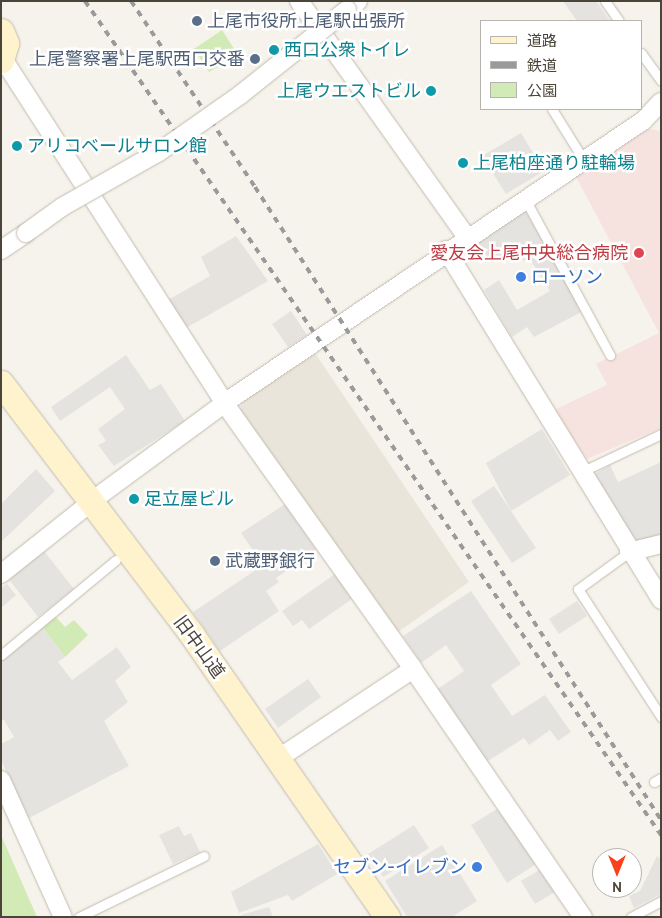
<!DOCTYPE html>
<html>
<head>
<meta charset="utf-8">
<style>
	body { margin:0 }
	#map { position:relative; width:662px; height:918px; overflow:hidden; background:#f6f3ec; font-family:Cabin,"Noto Sans JP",sans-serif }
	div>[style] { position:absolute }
	.residential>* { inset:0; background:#eae5da }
	.industrial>* { inset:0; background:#e6e2dd }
	.medical>* { inset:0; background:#f6e3e0 }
	.green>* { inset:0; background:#d2eab5 }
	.parking>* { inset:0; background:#e5e3e0 }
	.roads { filter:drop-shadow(0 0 1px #c2bbae) drop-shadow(0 0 1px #c2bbae) }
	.lane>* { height:9px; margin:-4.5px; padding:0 4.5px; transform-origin:4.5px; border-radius:4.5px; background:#fff }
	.street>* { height:18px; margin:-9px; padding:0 9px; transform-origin:9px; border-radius:9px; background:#fff }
	.secondary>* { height:25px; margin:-12.5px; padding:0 12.5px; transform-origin:12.5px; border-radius:12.5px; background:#fff3cd }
	.rail>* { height:4px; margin-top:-2px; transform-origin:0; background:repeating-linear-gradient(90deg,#9a9a9a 0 6px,transparent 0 12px) }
	.bridges { filter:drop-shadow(0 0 1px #c2bbae) drop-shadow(0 0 1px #c2bbae) }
	.street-bridge>* { height:18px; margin:-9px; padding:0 9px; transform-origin:9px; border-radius:9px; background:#fff }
	.dots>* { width:14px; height:14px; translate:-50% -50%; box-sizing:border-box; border:2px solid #fff; border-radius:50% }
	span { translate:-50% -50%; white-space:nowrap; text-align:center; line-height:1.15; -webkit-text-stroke:5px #fff; paint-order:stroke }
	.service-label { font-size:18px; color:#4e5e75 }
	.left { translate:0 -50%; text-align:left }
	.right { translate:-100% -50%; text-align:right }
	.culture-label { font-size:18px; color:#0d838f }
	.health-label { font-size:18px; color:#be3a42 }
	.shop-label { font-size:18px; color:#366cbe }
	.street-label { font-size:18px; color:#4b4439 }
	.frame { position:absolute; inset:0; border:2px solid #4b4439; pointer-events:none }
	.legend { position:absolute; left:480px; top:20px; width:162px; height:90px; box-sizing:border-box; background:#fff; border:1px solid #b7b4b0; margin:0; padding:6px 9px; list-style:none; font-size:15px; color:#4b4439 }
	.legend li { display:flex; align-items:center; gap:10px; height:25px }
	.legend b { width:25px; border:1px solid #b7b4b0 }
	.north { position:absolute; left:592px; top:848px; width:50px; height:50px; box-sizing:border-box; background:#fff; border:1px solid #b7b4b0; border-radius:50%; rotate:180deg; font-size:14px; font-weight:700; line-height:20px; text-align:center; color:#4b4439 }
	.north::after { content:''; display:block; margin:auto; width:18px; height:22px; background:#fc3f1d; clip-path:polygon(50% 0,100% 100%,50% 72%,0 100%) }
</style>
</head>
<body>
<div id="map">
	<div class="residential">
		<div style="clip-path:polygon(315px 353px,469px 582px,398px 632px,240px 410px,242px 401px)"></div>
	</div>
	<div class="industrial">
		<div style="clip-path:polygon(236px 236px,268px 281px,186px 328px,168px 300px,210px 276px,201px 257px)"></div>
		<div style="clip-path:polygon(291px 311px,307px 335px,288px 347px,272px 324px)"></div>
		<div style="clip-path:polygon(335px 574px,352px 599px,309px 629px,302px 620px,293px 626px,282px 611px)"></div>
		<div style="clip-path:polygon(577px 601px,587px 616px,559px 634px,549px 619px)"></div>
		<div style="clip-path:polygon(179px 826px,184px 836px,191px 833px,200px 852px,173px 864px,159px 835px)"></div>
	</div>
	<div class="medical">
		<div style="clip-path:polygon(644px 128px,661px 131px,661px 428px,587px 459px,554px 410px,607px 385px,596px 364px,659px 333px,574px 173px)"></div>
	</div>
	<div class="green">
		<div style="clip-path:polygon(222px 30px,238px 55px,209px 72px,194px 49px)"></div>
		<div style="clip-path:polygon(55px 616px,65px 627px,74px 620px,88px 635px,65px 657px,42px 627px)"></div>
		<div style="clip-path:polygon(1px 835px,37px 917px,1px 917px)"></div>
	</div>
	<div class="parking">
		<div style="clip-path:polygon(563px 1px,596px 1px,610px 21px,577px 21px)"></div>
		<div style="clip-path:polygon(521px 133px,544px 171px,506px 194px,482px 156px)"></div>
		<div style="clip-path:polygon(525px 210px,583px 311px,534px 337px,527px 327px,512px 337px,484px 290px,499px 280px,517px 310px,550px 291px,530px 259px,524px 261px,517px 246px,490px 262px,477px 241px)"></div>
		<div style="clip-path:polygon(126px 355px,150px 390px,161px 384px,185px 421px,114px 466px,98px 445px,106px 441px,98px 429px,125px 409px,110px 387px,60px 421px,51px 407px)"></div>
		<div style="clip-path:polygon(542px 429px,570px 475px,511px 511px,486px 463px)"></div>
		<div style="clip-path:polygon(661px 462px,661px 537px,637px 543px,630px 540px,590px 477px,610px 465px,618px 482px)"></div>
		<div style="clip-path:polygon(36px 469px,55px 491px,1px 542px,1px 504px)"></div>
		<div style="clip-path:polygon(494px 486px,536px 548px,512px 563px,471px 501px)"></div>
		<div style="clip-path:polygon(285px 504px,317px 551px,276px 578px,279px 582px,266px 591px,279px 611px,220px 651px,193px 612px,263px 565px,241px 533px)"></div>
		<div style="clip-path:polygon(44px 551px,74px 589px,38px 617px,8px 578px)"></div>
		<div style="clip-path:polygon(7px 584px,16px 595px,1px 608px,1px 588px)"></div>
		<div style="clip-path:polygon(471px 591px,521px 664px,491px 685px,512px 716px,545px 695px,571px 732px,558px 741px,550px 730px,529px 745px,524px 738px,485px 763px,436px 690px,464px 671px,446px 645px,421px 663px,403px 636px)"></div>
		<div style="clip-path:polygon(42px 627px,65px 657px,58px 662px,72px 680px,117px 647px,131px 667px,115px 681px,128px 702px,104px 721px,129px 766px,29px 818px,1px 760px,1px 744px,14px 737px,4px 720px,1px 721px,1px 660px)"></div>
		<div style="clip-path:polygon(308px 679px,321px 697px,278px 728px,265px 709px)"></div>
		<div style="clip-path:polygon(500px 807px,536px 864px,507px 883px,471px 825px)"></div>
		<div style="clip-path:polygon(414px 825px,429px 848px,383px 877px,368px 854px)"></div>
		<div style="clip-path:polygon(318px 844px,337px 874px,292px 901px,288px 895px,239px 913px,231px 892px)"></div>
		<div style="clip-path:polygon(442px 845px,477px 901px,452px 917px,407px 917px,385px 881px)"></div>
		<div style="clip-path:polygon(657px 856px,661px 859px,661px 894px,634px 908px,629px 896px,640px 891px)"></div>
		<div style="clip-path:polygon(541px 869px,555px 892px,535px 904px,521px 881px)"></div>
		<div style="clip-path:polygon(269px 907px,273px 917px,242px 917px,241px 915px)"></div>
	</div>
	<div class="roads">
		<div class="lane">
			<div style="left:605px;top:1px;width:24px;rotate:55deg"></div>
			<div style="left:641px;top:53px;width:34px;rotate:54deg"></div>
			<div style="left:552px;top:109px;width:59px;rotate:58.2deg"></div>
			<div style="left:525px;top:199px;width:178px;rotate:61.4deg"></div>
			<div style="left:581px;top:472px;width:89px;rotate:-25.4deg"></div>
			<div style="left:629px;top:552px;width:63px;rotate:144deg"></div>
			<div style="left:578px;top:589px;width:153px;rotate:57deg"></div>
			<div style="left:1px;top:655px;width:149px;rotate:-39.6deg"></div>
			<div style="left:654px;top:782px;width:8px;rotate:-30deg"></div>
			<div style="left:79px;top:917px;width:139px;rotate:-26deg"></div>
			<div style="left:631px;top:917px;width:34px;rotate:-28deg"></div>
		</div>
		<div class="street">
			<div style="left:299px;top:1px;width:290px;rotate:54.6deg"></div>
			<div style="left:347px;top:10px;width:14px;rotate:-39deg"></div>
			<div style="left:3px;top:59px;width:410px;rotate:57.2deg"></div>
			<div style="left:225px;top:404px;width:325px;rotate:54.6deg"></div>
			<div style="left:413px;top:669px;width:301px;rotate:55.6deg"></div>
			<div style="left:1px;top:250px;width:30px;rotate:-34deg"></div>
			<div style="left:446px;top:250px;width:411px;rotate:58.4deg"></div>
			<div style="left:629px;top:552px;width:33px;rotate:-14deg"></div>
			<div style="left:1px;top:574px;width:132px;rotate:-38.5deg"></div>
			<div style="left:104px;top:492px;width:159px;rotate:-36.3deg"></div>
			<div style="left:232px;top:398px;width:496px;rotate:-34deg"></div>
			<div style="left:643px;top:121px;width:26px;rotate:-47deg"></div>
			<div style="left:279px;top:758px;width:161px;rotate:-33.6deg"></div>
			<div style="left:1px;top:780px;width:150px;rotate:65.7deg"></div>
		</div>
		<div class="secondary">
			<div style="left:1px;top:31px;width:13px;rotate:67deg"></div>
			<div style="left:6px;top:43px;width:18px;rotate:106deg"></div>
			<div style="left:1px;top:383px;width:316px;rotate:52.8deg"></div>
			<div style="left:192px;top:635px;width:343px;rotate:55.3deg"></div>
		</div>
	</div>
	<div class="rail">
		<div style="left:85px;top:1px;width:1014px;rotate:55.37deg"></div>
		<div style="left:131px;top:1px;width:224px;rotate:56.3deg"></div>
		<div style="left:255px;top:187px;width:752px;rotate:57.32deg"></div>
	</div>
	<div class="bridges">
		<div class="street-bridge">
			<div style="left:26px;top:233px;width:44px;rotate:-35.8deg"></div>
			<div style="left:62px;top:207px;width:112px;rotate:-29.6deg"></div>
			<div style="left:159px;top:152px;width:99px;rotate:-35.1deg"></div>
			<div style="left:240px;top:95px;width:137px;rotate:-38.5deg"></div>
		</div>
	</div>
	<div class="dots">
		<div style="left:197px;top:21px;background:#5c6f8a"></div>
		<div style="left:274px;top:50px;background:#0f9aa8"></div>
		<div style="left:255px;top:59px;background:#5c6f8a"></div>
		<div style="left:431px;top:91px;background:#0f9aa8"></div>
		<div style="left:17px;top:146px;background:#0f9aa8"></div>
		<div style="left:463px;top:163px;background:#0f9aa8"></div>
		<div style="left:639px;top:253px;background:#e0444e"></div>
		<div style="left:521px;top:277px;background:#3f7fe0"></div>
		<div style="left:134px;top:499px;background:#0f9aa8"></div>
		<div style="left:215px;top:561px;background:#5c6f8a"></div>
		<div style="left:477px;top:867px;background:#3f7fe0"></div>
	</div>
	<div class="service-label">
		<span class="left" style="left:207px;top:21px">上尾市役所上尾駅出張所</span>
		<span class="right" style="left:245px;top:59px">上尾警察署上尾駅西口交番</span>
		<span class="left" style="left:225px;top:561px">武蔵野銀行</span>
	</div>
	<div class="culture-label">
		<span class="left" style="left:284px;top:50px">西口公衆トイレ</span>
		<span class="right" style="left:421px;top:91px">上尾ウエストビル</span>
		<span class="left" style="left:27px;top:146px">アリコベールサロン館</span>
		<span class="left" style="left:473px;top:163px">上尾柏座通り駐輪場</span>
		<span class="left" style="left:144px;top:499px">足立屋ビル</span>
	</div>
	<div class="health-label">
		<span class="right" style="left:628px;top:253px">愛友会上尾中央総合病院</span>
	</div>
	<div class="shop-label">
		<span class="left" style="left:531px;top:277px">ローソン</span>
		<span class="right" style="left:467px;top:867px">セブン-イレブン</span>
	</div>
	<div class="street-label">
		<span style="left:199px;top:647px;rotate:54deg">旧中山道</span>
	</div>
	<div class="frame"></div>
	<ul class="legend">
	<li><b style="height:6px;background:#fff3cd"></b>道路</li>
	<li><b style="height:6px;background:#9a9a9a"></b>鉄道</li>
	<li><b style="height:14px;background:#d2eab5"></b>公園</li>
	</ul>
	<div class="north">N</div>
</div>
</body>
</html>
